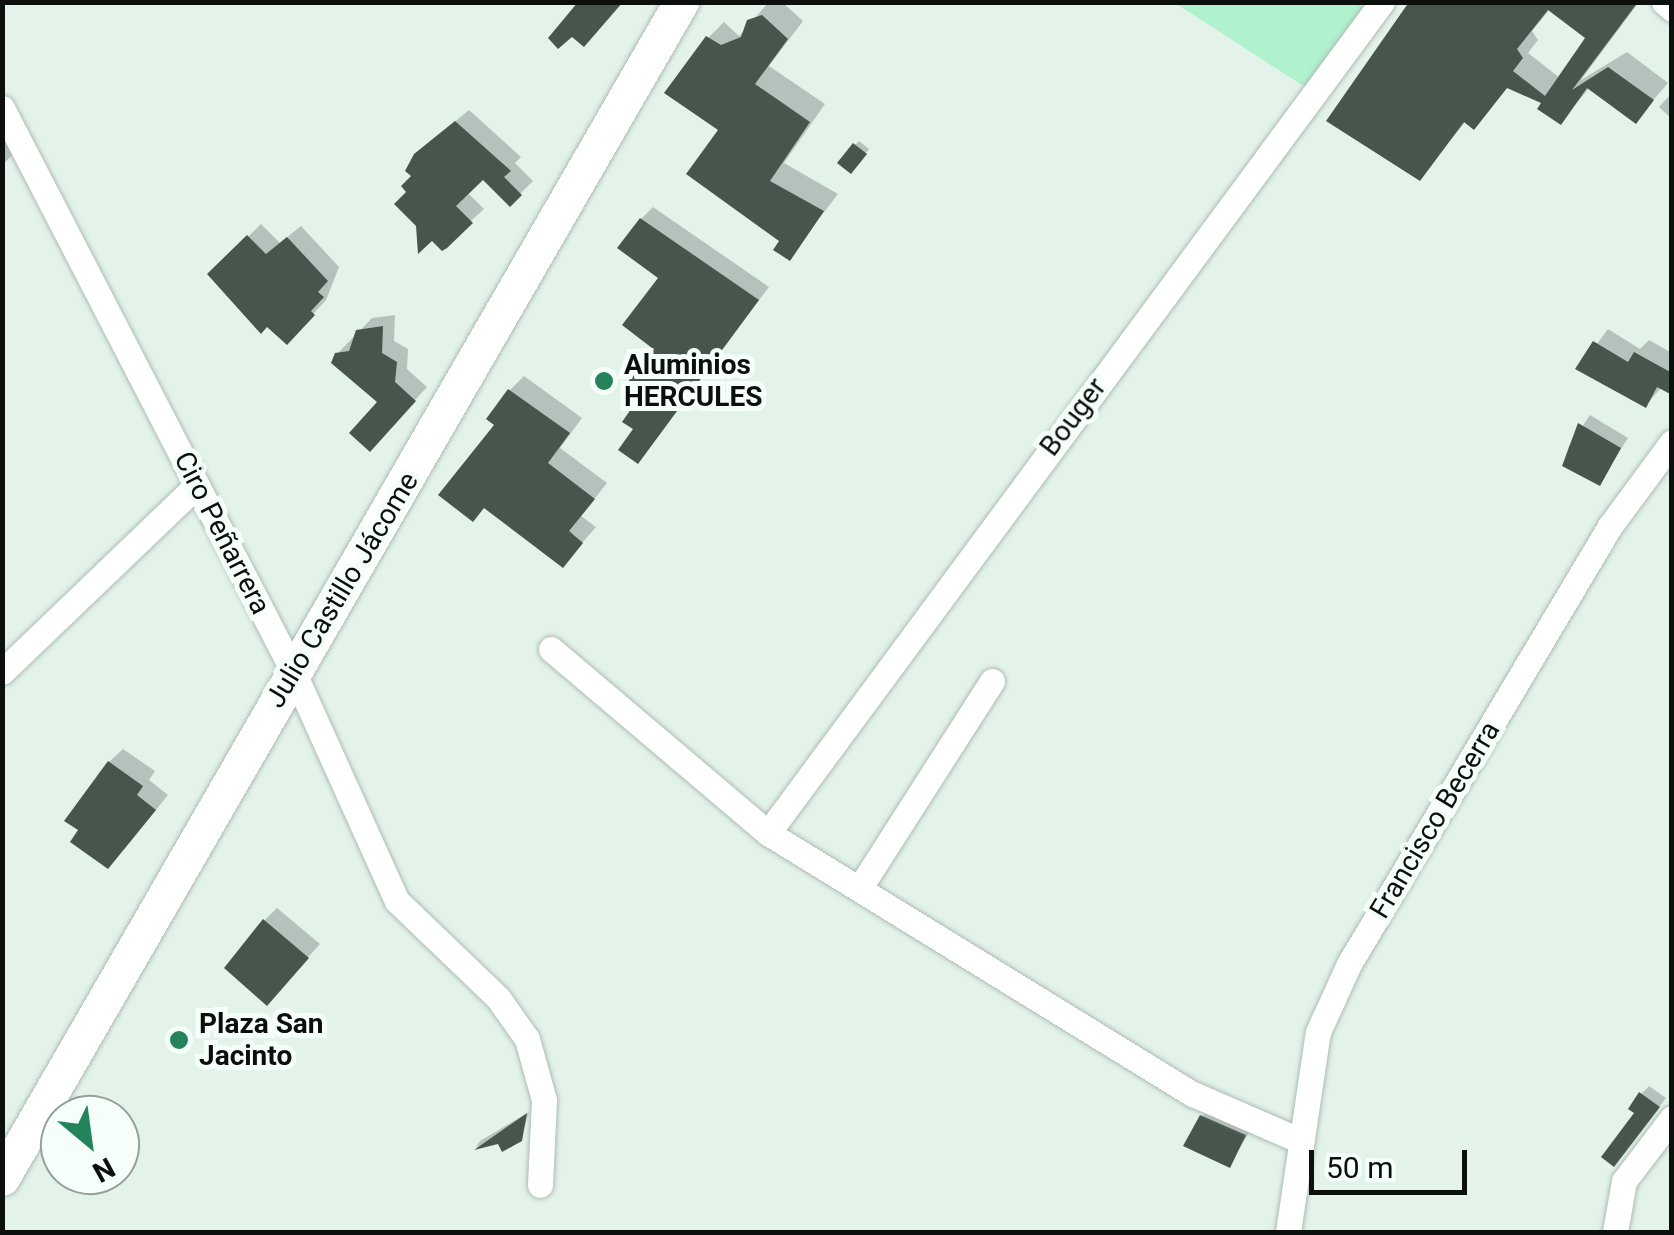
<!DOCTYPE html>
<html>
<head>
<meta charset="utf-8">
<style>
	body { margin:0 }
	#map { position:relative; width:1674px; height:1235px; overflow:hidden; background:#e3f3ea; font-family:Roboto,sans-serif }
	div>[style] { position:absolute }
	.green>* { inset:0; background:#b0f1ce }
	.shadow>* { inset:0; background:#0003 }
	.building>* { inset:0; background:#48554d }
	.roads { filter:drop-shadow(0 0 2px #adbcb4) drop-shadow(0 0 2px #adbcb4) }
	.street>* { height:25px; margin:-12.5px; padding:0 12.5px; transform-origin:12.5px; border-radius:12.5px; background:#fff }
	.secondary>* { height:35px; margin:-17.5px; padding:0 17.5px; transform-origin:17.5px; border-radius:17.5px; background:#fff }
	.dots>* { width:28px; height:28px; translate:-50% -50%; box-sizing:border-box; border:5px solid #f5fef9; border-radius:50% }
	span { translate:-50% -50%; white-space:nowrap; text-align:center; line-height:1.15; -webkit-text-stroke:10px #f5fef9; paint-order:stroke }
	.poi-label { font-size:28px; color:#0b100d; font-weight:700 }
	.left { translate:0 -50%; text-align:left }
	.street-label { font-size:28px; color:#0b100d }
	.frame { position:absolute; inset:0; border:5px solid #0b100d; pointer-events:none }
	.north { position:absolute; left:40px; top:1095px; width:100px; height:100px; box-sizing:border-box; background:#f5fef9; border:2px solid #979f9b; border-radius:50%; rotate:151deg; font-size:28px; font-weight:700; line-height:40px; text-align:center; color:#0b100d }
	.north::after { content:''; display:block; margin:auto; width:35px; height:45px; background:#25835b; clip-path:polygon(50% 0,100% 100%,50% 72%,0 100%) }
	.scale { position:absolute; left:1309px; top:1150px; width:158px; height:45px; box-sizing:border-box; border:5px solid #0b100d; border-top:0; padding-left:12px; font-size:30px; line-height:35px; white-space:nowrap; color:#0b100d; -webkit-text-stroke:8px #f5fef9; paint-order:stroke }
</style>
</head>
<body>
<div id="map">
	<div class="green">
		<div style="clip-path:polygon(1175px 3px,1356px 3px,1380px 18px,1325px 100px)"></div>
	</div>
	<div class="shadow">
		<div style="clip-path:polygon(782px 2px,803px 21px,769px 66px,825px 104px,784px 163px,838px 194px,789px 258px,721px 129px,707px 39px,724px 22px,739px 36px,767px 4px)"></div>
		<div style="clip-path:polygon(evenodd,1417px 2px,1639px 2px,1581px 80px,1627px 52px,1668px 83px,1636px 120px,1590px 87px,1561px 122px,1545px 101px,1509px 86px,1474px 126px,1466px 121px,1419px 178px,1417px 2px,1550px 9px,1589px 37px,1560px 78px,1528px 53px,1538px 40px,1532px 31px,1550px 9px)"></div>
		<div style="clip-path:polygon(1672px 93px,1672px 119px,1659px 107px)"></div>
		<div style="clip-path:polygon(469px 110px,521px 157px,515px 163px,533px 181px,510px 204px,483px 177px,467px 192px,484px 209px,442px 247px,418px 225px,409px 192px,430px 142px)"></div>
		<div style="clip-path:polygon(2px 116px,20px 148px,2px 165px)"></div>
		<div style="clip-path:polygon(859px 141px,869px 149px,855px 167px,855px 145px)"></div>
		<div style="clip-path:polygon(653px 207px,769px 287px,638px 460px,639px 402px,656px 347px,661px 278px,641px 219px)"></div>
		<div style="clip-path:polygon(261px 224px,280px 243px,301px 226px,339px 267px,326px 300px,287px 342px,210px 274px)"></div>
		<div style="clip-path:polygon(395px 315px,394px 341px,408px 349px,407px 369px,427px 387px,382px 436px,380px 402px,337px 354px,372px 318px)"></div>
		<div style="clip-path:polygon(1608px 329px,1640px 349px,1649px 340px,1672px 353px,1672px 392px,1662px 387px,1646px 405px,1579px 368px)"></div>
		<div style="clip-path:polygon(524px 376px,582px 418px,560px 448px,607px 483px,581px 516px,596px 527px,563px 565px,497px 424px,510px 390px)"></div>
		<div style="clip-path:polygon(1590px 415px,1628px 438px,1600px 483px,1568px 448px)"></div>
		<div style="clip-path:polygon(123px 749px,155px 771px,149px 780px,168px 795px,122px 852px,82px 830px,109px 762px)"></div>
		<div style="clip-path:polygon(277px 908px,320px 944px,279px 990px,264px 921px)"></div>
		<div style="clip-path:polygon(1649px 1086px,1666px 1098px,1622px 1155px,1641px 1094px)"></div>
		<div style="clip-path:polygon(1212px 1107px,1254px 1125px,1229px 1165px,1202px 1116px)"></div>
		<div style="clip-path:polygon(529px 1112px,521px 1139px,476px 1147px,480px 1141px)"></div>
	</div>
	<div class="building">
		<div style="clip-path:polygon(578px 2px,623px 2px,584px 47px,572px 37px,558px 49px,548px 38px)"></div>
		<div style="clip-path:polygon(evenodd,1409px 2px,1638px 2px,1572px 90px,1608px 67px,1654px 100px,1636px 124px,1587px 88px,1561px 125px,1537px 109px,1541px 103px,1507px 88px,1474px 130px,1464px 122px,1420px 181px,1326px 121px,1409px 2px,1548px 10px,1585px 38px,1545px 96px,1513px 71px,1523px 58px,1517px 49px,1548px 10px)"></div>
		<div style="clip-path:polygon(762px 15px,788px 39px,755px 84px,810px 122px,770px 181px,824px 211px,790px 261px,773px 250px,779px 241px,686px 174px,718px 130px,664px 93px,706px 36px,721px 45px,741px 37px,747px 20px)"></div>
		<div style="clip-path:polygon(455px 121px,511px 171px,504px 177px,522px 195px,510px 207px,483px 180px,456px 206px,473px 223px,447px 248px,442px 251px,432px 241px,418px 254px,416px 226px,394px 204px,406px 192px,401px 186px,411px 176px,405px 171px,414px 154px)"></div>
		<div style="clip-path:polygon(853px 143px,867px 154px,851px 174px,837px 163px)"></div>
		<div style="clip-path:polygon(640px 218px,759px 300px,638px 464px,618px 450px,633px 429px,622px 422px,636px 402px,621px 392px,652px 348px,622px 325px,658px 278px,617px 248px)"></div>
		<div style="clip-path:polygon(247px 235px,266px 254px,287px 237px,328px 281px,318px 292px,324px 297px,311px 311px,315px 315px,287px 345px,267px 327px,261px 334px,207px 274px)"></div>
		<div style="clip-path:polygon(383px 326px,382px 353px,397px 362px,395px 382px,416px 401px,370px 452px,349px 433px,377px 402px,331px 363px,335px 353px,349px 351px,356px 330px)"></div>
		<div style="clip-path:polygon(1593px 341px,1628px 362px,1634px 352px,1672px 373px,1672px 395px,1657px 387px,1646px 408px,1575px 369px)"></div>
		<div style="clip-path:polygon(508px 389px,570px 433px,548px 463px,595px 499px,569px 531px,583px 543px,563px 568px,484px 508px,473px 522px,438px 495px,494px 425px,486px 419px)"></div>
		<div style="clip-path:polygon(1578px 423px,1621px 448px,1600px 486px,1562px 466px)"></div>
		<div style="clip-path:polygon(108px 761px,143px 786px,137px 795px,156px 810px,108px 869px,70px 842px,78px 830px,64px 821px)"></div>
		<div style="clip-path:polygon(263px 919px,309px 958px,267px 1006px,224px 968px)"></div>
		<div style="clip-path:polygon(1639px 1092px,1660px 1107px,1614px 1167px,1601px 1157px,1634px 1113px,1628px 1109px)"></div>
		<div style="clip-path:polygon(527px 1113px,522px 1141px,502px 1152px,498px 1144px,474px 1150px)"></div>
		<div style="clip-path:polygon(1200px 1115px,1246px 1135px,1230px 1168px,1183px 1146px)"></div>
	</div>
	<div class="roads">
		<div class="street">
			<div style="left:1664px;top:2px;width:11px;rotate:41deg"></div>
			<div style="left:2px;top:108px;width:634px;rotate:62.67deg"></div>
			<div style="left:293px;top:671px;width:252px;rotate:65.7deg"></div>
			<div style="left:397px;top:901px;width:140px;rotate:43.8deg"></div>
			<div style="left:498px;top:998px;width:50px;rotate:54.7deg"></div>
			<div style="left:527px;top:1039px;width:63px;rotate:74.4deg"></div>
			<div style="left:544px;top:1100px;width:85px;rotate:92.7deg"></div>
			<div style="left:551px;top:649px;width:285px;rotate:40.3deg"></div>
			<div style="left:768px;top:833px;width:499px;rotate:31.6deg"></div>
			<div style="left:1193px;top:1094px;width:118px;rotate:23.5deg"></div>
			<div style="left:2px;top:672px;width:270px;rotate:-43.8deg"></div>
			<div style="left:768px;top:833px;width:1033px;rotate:-53.54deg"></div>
			<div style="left:859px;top:889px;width:247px;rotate:-57.4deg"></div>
			<div style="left:1288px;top:1232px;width:202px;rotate:-81.5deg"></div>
			<div style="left:1318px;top:1032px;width:75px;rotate:-65.5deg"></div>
			<div style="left:1349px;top:964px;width:510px;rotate:-59.21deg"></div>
			<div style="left:1610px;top:526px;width:104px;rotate:-53.6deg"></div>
			<div style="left:1615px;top:1232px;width:52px;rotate:-80deg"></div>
			<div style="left:1624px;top:1181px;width:79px;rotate:-52.7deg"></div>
		</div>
		<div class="secondary">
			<div style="left:2px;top:1178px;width:1358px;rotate:-60deg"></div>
		</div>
	</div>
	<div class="dots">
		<div style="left:604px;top:381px;background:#25835b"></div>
		<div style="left:179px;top:1040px;background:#25835b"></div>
	</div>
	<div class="poi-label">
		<span class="left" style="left:624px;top:381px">Aluminios<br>HERCULES</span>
		<span class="left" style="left:199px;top:1040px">Plaza San<br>Jacinto</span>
	</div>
	<div class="street-label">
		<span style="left:1073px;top:417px;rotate:-53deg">Bouger</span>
		<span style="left:222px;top:533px;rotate:63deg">Ciro Peñarrera</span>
		<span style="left:342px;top:590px;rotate:-59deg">Julio Castillo Jácome</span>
		<span style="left:1435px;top:820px;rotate:-59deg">Francisco Becerra</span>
	</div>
	<div class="frame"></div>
	<div class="north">N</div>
	<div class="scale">50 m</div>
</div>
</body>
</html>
